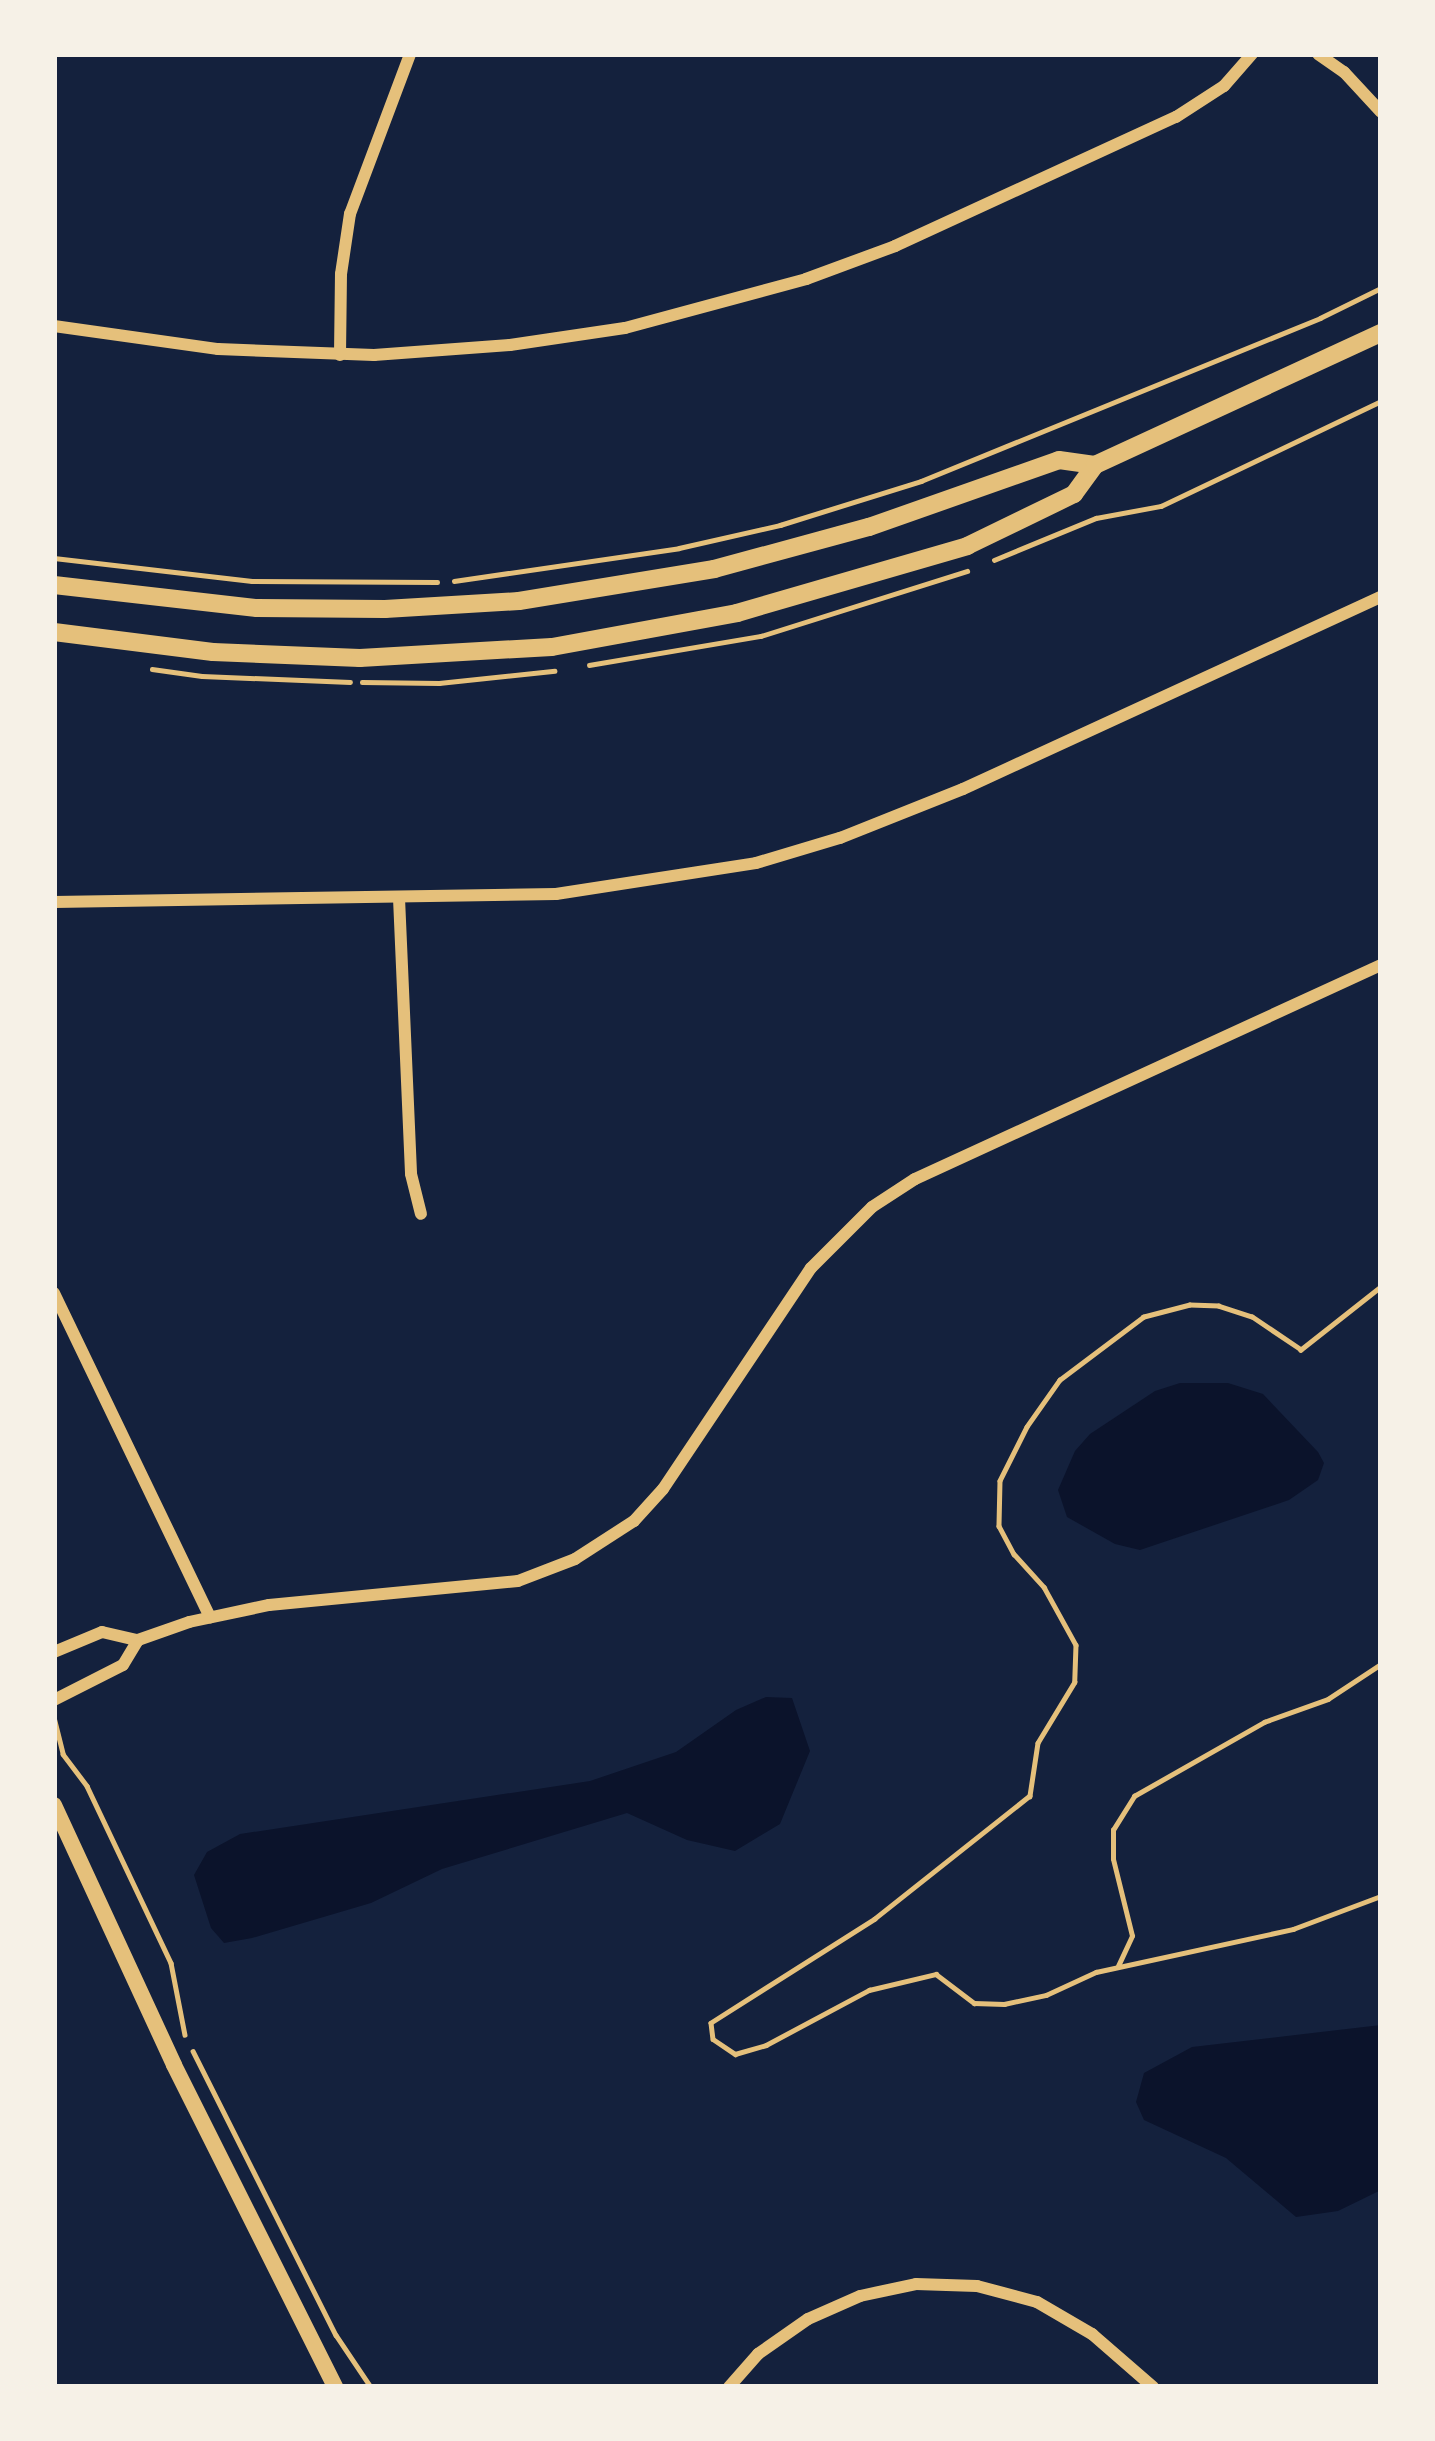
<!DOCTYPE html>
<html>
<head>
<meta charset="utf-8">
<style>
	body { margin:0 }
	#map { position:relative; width:1435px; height:2441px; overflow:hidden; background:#14213d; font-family:Poppins,sans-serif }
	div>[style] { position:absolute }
	.water>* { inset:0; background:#0b132b }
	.path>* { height:4.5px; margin:-2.25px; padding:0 2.25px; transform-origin:2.25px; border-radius:2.25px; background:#e5c07b }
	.minor>* { height:12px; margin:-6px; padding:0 6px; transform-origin:6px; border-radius:6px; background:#e5c07b }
	.tertiary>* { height:16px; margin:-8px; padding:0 8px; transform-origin:8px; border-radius:8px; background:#e5c07b }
	.secondary>* { height:18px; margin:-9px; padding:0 9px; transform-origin:9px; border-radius:9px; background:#e5c07b }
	span { translate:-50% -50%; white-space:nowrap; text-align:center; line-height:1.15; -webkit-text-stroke:10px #f6f1e7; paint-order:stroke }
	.frame { position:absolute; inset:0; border:57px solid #f6f1e7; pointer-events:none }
</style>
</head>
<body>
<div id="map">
	<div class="water">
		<div style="clip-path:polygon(1180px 1383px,1228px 1383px,1263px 1394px,1318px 1452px,1324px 1463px,1318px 1480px,1289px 1500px,1140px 1550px,1115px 1544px,1067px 1517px,1058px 1490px,1075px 1451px,1090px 1434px,1155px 1391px)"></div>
		<div style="clip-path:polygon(766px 1697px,792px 1698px,810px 1751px,780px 1824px,735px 1851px,687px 1840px,627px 1813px,442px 1869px,371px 1903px,252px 1938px,224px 1943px,211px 1928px,194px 1875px,207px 1852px,240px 1834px,590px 1781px,676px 1752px,736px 1710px)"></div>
		<div style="clip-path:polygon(1381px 2025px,1381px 2190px,1338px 2211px,1296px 2217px,1226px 2158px,1144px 2120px,1136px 2102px,1144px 2073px,1192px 2047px)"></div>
	</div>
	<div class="path">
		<div style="left:54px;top:558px;width:199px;rotate:6.6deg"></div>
		<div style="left:252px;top:581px;width:185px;rotate:0.3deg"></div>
		<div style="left:994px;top:560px;width:110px;rotate:-22.4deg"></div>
		<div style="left:1096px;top:518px;width:66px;rotate:-10.5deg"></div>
		<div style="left:1161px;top:506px;width:244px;rotate:-25.5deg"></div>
		<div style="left:454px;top:581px;width:227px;rotate:-8.3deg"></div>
		<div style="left:679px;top:548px;width:104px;rotate:-12.8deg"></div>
		<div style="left:780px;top:525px;width:148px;rotate:-17.3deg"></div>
		<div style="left:921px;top:481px;width:431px;rotate:-22.2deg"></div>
		<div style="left:1320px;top:318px;width:68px;rotate:-26.2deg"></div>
		<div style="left:589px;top:665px;width:174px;rotate:-9.6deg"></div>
		<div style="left:761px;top:636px;width:216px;rotate:-17.5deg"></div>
		<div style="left:152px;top:669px;width:50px;rotate:8deg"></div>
		<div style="left:202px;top:676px;width:148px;rotate:2.3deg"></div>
		<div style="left:362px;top:682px;width:77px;rotate:0.7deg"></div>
		<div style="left:439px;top:683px;width:116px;rotate:-6deg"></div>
		<div style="left:1381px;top:1287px;width:102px;rotate:141.8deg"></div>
		<div style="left:1301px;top:1350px;width:59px;rotate:-146deg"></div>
		<div style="left:1252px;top:1317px;width:35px;rotate:-162deg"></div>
		<div style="left:1219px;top:1306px;width:29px;rotate:-178deg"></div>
		<div style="left:1190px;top:1305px;width:48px;rotate:165.4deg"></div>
		<div style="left:1144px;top:1317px;width:105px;rotate:143.1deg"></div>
		<div style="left:1060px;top:1380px;width:57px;rotate:125.1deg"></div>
		<div style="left:1027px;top:1427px;width:60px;rotate:116.6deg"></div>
		<div style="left:1000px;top:1481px;width:45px;rotate:91.3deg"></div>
		<div style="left:999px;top:1526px;width:32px;rotate:62deg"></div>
		<div style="left:1014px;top:1554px;width:45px;rotate:47.7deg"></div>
		<div style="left:1044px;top:1587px;width:66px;rotate:61.1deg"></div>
		<div style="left:1076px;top:1645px;width:37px;rotate:92deg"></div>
		<div style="left:1075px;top:1682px;width:71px;rotate:121.2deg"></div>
		<div style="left:1038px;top:1743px;width:54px;rotate:98.6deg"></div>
		<div style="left:1030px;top:1796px;width:198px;rotate:141.6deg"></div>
		<div style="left:875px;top:1919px;width:194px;rotate:147.6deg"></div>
		<div style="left:711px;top:2023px;width:16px;rotate:83deg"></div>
		<div style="left:713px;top:2039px;width:27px;rotate:34deg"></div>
		<div style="left:735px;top:2054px;width:32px;rotate:-16deg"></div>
		<div style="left:766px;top:2045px;width:117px;rotate:-28.1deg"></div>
		<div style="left:869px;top:1990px;width:69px;rotate:-13.4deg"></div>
		<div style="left:936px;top:1974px;width:48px;rotate:37.3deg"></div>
		<div style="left:974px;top:2003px;width:30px;rotate:2deg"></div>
		<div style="left:1004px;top:2004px;width:43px;rotate:-12.1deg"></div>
		<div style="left:1046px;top:1995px;width:55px;rotate:-24.7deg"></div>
		<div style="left:1096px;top:1972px;width:202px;rotate:-12.3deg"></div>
		<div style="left:1293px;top:1929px;width:94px;rotate:-20.6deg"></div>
		<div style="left:54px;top:1717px;width:38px;rotate:76deg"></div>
		<div style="left:63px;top:1754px;width:40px;rotate:53deg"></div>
		<div style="left:87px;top:1786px;width:196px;rotate:64.6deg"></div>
		<div style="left:171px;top:1963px;width:73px;rotate:79deg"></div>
		<div style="left:1118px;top:1966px;width:33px;rotate:-65deg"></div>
		<div style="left:1132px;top:1936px;width:79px;rotate:-103.9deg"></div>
		<div style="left:1113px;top:1859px;width:29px;rotate:-90deg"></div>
		<div style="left:1113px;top:1830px;width:40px;rotate:-58deg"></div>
		<div style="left:1134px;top:1796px;width:150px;rotate:-29.6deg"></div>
		<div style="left:1264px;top:1722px;width:68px;rotate:-19.8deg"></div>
		<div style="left:1328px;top:1699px;width:64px;rotate:-33.4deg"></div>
		<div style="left:193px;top:2051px;width:318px;rotate:63.3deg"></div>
		<div style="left:336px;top:2335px;width:63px;rotate:56.1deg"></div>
	</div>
	<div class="minor">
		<div style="left:1318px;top:54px;width:32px;rotate:35deg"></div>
		<div style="left:1344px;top:72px;width:54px;rotate:47.2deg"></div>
		<div style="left:54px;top:326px;width:166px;rotate:8deg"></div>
		<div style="left:218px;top:349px;width:156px;rotate:2.2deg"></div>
		<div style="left:374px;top:355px;width:136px;rotate:-4.2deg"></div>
		<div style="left:510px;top:345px;width:116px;rotate:-8.4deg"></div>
		<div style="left:625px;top:328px;width:188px;rotate:-15.1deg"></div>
		<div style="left:806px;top:279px;width:95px;rotate:-20.3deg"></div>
		<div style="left:895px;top:246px;width:309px;rotate:-24.7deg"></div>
		<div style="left:1176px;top:117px;width:57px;rotate:-32.9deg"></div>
		<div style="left:1224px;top:86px;width:43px;rotate:-48.8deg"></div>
		<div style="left:340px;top:355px;width:81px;rotate:-89.3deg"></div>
		<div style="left:341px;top:274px;width:61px;rotate:-81.5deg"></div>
		<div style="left:350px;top:214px;width:171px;rotate:-69.4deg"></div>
		<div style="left:399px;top:898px;width:276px;rotate:87.5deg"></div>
		<div style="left:411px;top:1174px;width:41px;rotate:76deg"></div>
		<div style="left:54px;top:902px;width:502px;rotate:-0.91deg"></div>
		<div style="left:556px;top:894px;width:202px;rotate:-8.8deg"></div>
		<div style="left:756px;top:863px;width:88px;rotate:-16.6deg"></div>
		<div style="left:840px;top:838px;width:132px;rotate:-21.7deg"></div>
		<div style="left:963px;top:789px;width:460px;rotate:-24.7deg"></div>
		<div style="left:54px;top:1293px;width:360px;rotate:64.3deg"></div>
		<div style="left:54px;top:1652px;width:52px;rotate:-22.6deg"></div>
		<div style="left:102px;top:1632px;width:37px;rotate:13deg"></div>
		<div style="left:138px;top:1640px;width:54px;rotate:-19.4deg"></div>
		<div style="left:189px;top:1622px;width:82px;rotate:-12deg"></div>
		<div style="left:269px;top:1605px;width:250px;rotate:-5.5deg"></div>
		<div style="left:518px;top:1581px;width:61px;rotate:-21.1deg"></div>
		<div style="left:575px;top:1559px;width:70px;rotate:-32.8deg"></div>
		<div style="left:634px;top:1521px;width:43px;rotate:-47.8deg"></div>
		<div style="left:663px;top:1489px;width:266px;rotate:-56.2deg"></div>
		<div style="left:811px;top:1268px;width:86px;rotate:-45deg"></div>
		<div style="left:872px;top:1207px;width:51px;rotate:-33.1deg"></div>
		<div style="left:915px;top:1179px;width:513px;rotate:-24.67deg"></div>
		<div style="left:54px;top:1700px;width:77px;rotate:-26.9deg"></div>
		<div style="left:123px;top:1665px;width:29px;rotate:-59deg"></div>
		<div style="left:729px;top:2387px;width:44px;rotate:-48.7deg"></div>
		<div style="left:758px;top:2354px;width:61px;rotate:-35deg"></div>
		<div style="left:808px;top:2319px;width:57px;rotate:-23.9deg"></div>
		<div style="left:860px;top:2296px;width:57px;rotate:-12.1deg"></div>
		<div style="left:916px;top:2284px;width:61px;rotate:1.9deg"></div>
		<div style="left:977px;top:2286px;width:62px;rotate:14.9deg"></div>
		<div style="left:1037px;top:2302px;width:64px;rotate:30.2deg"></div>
		<div style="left:1092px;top:2334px;width:81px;rotate:41deg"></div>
	</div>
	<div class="tertiary">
		<div style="left:54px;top:1805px;width:286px;rotate:65.2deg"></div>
		<div style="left:174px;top:2065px;width:360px;rotate:63.4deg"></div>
	</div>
	<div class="secondary">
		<div style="left:54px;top:585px;width:204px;rotate:6.5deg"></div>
		<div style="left:257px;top:608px;width:128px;rotate:0.4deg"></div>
		<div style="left:385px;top:609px;width:134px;rotate:-3.4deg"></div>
		<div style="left:519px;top:601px;width:198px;rotate:-9.3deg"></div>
		<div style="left:714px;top:569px;width:161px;rotate:-15.2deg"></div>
		<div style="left:869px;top:527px;width:201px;rotate:-19.4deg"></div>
		<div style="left:1059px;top:460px;width:36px;rotate:8deg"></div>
		<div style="left:54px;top:632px;width:160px;rotate:7.2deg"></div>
		<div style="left:213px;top:652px;width:147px;rotate:2.3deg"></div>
		<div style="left:360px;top:658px;width:192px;rotate:-3.3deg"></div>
		<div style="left:552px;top:647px;width:188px;rotate:-10.4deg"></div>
		<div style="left:737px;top:613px;width:240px;rotate:-16.2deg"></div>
		<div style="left:967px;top:546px;width:119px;rotate:-25.9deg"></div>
		<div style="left:1074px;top:494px;width:36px;rotate:-54deg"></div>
		<div style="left:1095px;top:465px;width:315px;rotate:-24.8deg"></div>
	</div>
	<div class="frame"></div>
</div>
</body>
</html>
